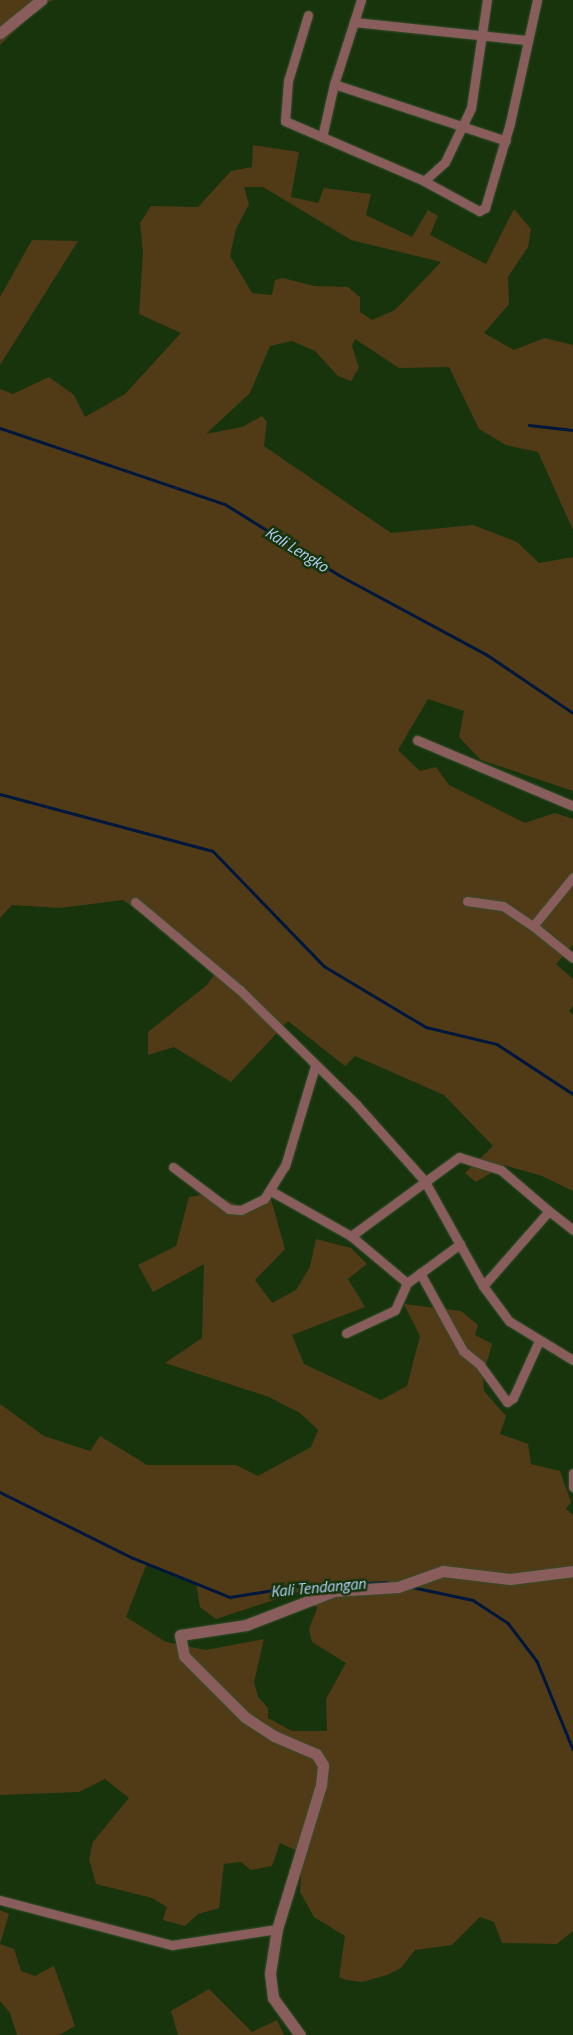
<!DOCTYPE html>
<html>
<head>
<meta charset="utf-8">
<style>
	body { margin:0 }
	#map { position:relative; width:573px; height:2035px; overflow:hidden; background:#17340d; font-family:"Titillium Web",sans-serif }
	div>[style] { position:absolute }
	.green>* { inset:0; background:#513b17 }
	.stream>* { height:2.5px; margin:-1.25px; padding:0 1.25px; transform-origin:1.25px; border-radius:1.25px; background:#00173d }
	.roads { filter:drop-shadow(0 0 1px #344f2a) drop-shadow(0 0 1px #344f2a) }
	.minor>* { height:9px; margin:-4.5px; padding:0 4.5px; transform-origin:4.5px; border-radius:4.5px; background:#8a5d5d }
	.tertiary>* { height:11px; margin:-5.5px; padding:0 5.5px; transform-origin:5.5px; border-radius:5.5px; background:#8a5d5d }
	span { translate:-50% -50%; white-space:nowrap; text-align:center; line-height:1.15; -webkit-text-stroke:5px #17340d; paint-order:stroke }
	.water-label { font-size:16px; color:#b8d3fd; font-style:italic }
</style>
</head>
<body>
<div id="map">
	<div class="green">
		<div style="clip-path:polygon(0 0,54px 0,44px 3px,0 45px)"></div>
		<div style="clip-path:polygon(evenodd,253px 145px,299px 152px,291px 197px,318px 203px,324px 188px,371px 194px,366px 215px,412px 237px,428px 210px,438px 216px,430px 235px,486px 264px,514px 209px,531px 229px,528px 247px,508px 277px,509px 304px,484px 333px,514px 350px,544px 338px,573px 345px,573px 530px,538px 452px,506px 445px,479px 429px,449px 367px,399px 368px,355px 339px,352px 346px,359px 368px,351px 381px,338px 376px,315px 351px,292px 341px,270px 346px,250px 393px,206px 434px,242px 427px,262px 416px,267px 422px,264px 446px,391px 533px,473px 525px,517px 542px,539px 563px,573px 557px,573px 791px,481px 760px,459px 737px,464px 711px,428px 699px,398px 750px,420px 771px,436px 767px,449px 785px,525px 823px,555px 813px,573px 819px,573px 945px,556px 964px,573px 979px,573px 1006px,569px 1011px,573px 1015px,573px 1191px,542px 1176px,504px 1165px,476px 1182px,465px 1173px,493px 1146px,444px 1095px,355px 1056px,345px 1066px,288px 1021px,231px 1082px,174px 1047px,148px 1055px,148px 1032px,207px 985px,217px 970px,123px 900px,60px 908px,12px 905px,0 918px,0 389px,13px 394px,49px 377px,74px 395px,85px 417px,125px 394px,181px 333px,139px 314px,143px 252px,140px 223px,151px 206px,198px 207px,231px 171px,252px 167px,253px 145px,244px 187px,263px 187px,351px 240px,441px 262px,395px 310px,372px 320px,360px 312px,360px 297px,348px 287px,314px 286px,283px 278px,275px 280px,272px 295px,252px 293px,230px 256px,236px 229px,249px 204px,244px 187px)"></div>
		<div style="clip-path:polygon(32px 240px,78px 241px,0 365px,0 297px)"></div>
		<div style="clip-path:polygon(evenodd,212px 1193px,239px 1206px,270px 1196px,285px 1249px,255px 1280px,272px 1303px,296px 1290px,310px 1267px,316px 1239px,351px 1248px,367px 1264px,348px 1279px,365px 1307px,292px 1335px,304px 1364px,381px 1400px,407px 1386px,420px 1336px,404px 1304px,461px 1311px,478px 1325px,475px 1335px,492px 1344px,483px 1376px,484px 1391px,506px 1416px,500px 1434px,528px 1444px,531px 1464px,560px 1471px,571px 1502px,566px 1509px,573px 1515px,573px 1931px,557px 1944px,502px 1943px,494px 1922px,480px 1917px,452px 1945px,415px 1950px,401px 1968px,387px 1975px,362px 1982px,346px 1980px,339px 1977px,345px 1936px,314px 1917px,300px 1892px,302px 1853px,280px 1843px,272px 1866px,251px 1870px,241px 1862px,224px 1864px,219px 1908px,198px 1914px,185px 1926px,163px 1920px,167px 1907px,152px 1898px,96px 1884px,89px 1859px,93px 1842px,129px 1798px,105px 1779px,79px 1792px,0 1795px,0 1404px,44px 1436px,90px 1451px,100px 1436px,147px 1465px,236px 1465px,258px 1476px,311px 1447px,318px 1430px,300px 1413px,269px 1397px,165px 1363px,202px 1338px,204px 1264px,153px 1292px,138px 1265px,176px 1246px,189px 1197px,212px 1193px,147px 1563px,196px 1583px,200px 1607px,216px 1619px,307px 1589px,317px 1608px,309px 1629px,312px 1642px,346px 1663px,326px 1699px,327px 1731px,292px 1731px,268px 1718px,268px 1708px,258px 1697px,254px 1682px,264px 1639px,206px 1650px,166px 1642px,126px 1617px,147px 1563px)"></div>
		<div style="clip-path:polygon(0 1910px,9px 1914px,0 1944px)"></div>
		<div style="clip-path:polygon(0 1944px,14px 1949px,21px 1971px,35px 1976px,54px 1966px,75px 2026px,59px 2035px,17px 2035px,10px 2013px,0 2001px)"></div>
		<div style="clip-path:polygon(209px 1989px,252px 2032px,277px 2020px,284px 2035px,178px 2035px,171px 2011px)"></div>
	</div>
	<div class="stream">
		<div style="left:529px;top:425px;width:44px;rotate:6.5deg"></div>
		<div style="left:0;top:428px;width:237px;rotate:18.7deg"></div>
		<div style="left:225px;top:504px;width:134px;rotate:31.9deg"></div>
		<div style="left:339px;top:575px;width:167px;rotate:28.3deg"></div>
		<div style="left:486px;top:654px;width:105px;rotate:34.1deg"></div>
		<div style="left:0;top:794px;width:220px;rotate:15deg"></div>
		<div style="left:213px;top:851px;width:160px;rotate:46deg"></div>
		<div style="left:324px;top:966px;width:119px;rotate:30.9deg"></div>
		<div style="left:426px;top:1027px;width:73px;rotate:13.5deg"></div>
		<div style="left:497px;top:1044px;width:91px;rotate:33.3deg"></div>
		<div style="left:0;top:1492px;width:148px;rotate:26.4deg"></div>
		<div style="left:133px;top:1558px;width:105px;rotate:21.9deg"></div>
		<div style="left:230px;top:1597px;width:69px;rotate:-9.2deg"></div>
		<div style="left:298px;top:1586px;width:89px;rotate:-2.6deg"></div>
		<div style="left:412px;top:1587px;width:62px;rotate:12deg"></div>
		<div style="left:473px;top:1600px;width:42px;rotate:33.3deg"></div>
		<div style="left:508px;top:1623px;width:48px;rotate:52.7deg"></div>
		<div style="left:537px;top:1661px;width:95px;rotate:67.8deg"></div>
	</div>
	<div class="roads">
		<div class="minor">
			<div style="left:361px;top:0;width:88px;rotate:107.8deg"></div>
			<div style="left:334px;top:84px;width:181px;rotate:18.3deg"></div>
			<div style="left:308px;top:15px;width:69px;rotate:106.9deg"></div>
			<div style="left:288px;top:81px;width:40px;rotate:94.3deg"></div>
			<div style="left:285px;top:121px;width:151px;rotate:23.3deg"></div>
			<div style="left:424px;top:181px;width:28px;rotate:-42deg"></div>
			<div style="left:445px;top:162px;width:60px;rotate:-64.3deg"></div>
			<div style="left:471px;top:108px;width:109px;rotate:-81.6deg"></div>
			<div style="left:354px;top:22px;width:173px;rotate:6deg"></div>
			<div style="left:322px;top:137px;width:54px;rotate:-77.2deg"></div>
			<div style="left:424px;top:181px;width:63px;rotate:28.6deg"></div>
			<div style="left:479px;top:211px;width:7px;rotate:-27deg"></div>
			<div style="left:485px;top:208px;width:89px;rotate:-73.6deg"></div>
			<div style="left:510px;top:123px;width:126px;rotate:-77.6deg"></div>
			<div style="left:417px;top:740px;width:169px;rotate:22.9deg"></div>
			<div style="left:573px;top:877px;width:63px;rotate:129.2deg"></div>
			<div style="left:533px;top:926px;width:51px;rotate:38.7deg"></div>
			<div style="left:467px;top:901px;width:36px;rotate:8deg"></div>
			<div style="left:503px;top:906px;width:36px;rotate:34deg"></div>
			<div style="left:135px;top:902px;width:137px;rotate:40deg"></div>
			<div style="left:240px;top:990px;width:163px;rotate:44.5deg"></div>
			<div style="left:356px;top:1104px;width:102px;rotate:48.2deg"></div>
			<div style="left:424px;top:1180px;width:121px;rotate:60.9deg"></div>
			<div style="left:483px;top:1286px;width:44px;rotate:53.4deg"></div>
			<div style="left:509px;top:1321px;width:75px;rotate:31.4deg"></div>
			<div style="left:173px;top:1167px;width:70px;rotate:36.9deg"></div>
			<div style="left:229px;top:1209px;width:12px;rotate:5deg"></div>
			<div style="left:241px;top:1210px;width:25px;rotate:-26deg"></div>
			<div style="left:264px;top:1199px;width:39px;rotate:-58deg"></div>
			<div style="left:285px;top:1166px;width:104px;rotate:-73.3deg"></div>
			<div style="left:271px;top:1191px;width:92px;rotate:29.4deg"></div>
			<div style="left:351px;top:1236px;width:73px;rotate:40deg"></div>
			<div style="left:407px;top:1283px;width:66px;rotate:-36.3deg"></div>
			<div style="left:351px;top:1236px;width:134px;rotate:-36.2deg"></div>
			<div style="left:459px;top:1157px;width:44px;rotate:17.2deg"></div>
			<div style="left:501px;top:1170px;width:63px;rotate:40.5deg"></div>
			<div style="left:420px;top:1273px;width:89px;rotate:61.1deg"></div>
			<div style="left:463px;top:1351px;width:22px;rotate:39deg"></div>
			<div style="left:480px;top:1365px;width:46px;rotate:53.9deg"></div>
			<div style="left:507px;top:1402px;width:7px;rotate:-34deg"></div>
			<div style="left:513px;top:1398px;width:60px;rotate:-65.6deg"></div>
			<div style="left:483px;top:1286px;width:100px;rotate:-48.7deg"></div>
			<div style="left:549px;top:1211px;width:31px;rotate:38deg"></div>
			<div style="left:346px;top:1333px;width:54px;rotate:-25.1deg"></div>
			<div style="left:395px;top:1310px;width:30px;rotate:-66deg"></div>
			<div style="left:573px;top:1473px;width:14px;rotate:90deg"></div>
			<div style="left:0;top:1900px;width:178px;rotate:14.7deg"></div>
			<div style="left:172px;top:1945px;width:106px;rotate:-8.7deg"></div>
		</div>
		<div class="tertiary">
			<div style="left:0;top:33px;width:53px;rotate:-38.8deg"></div>
			<div style="left:300px;top:2035px;width:46px;rotate:-126.1deg"></div>
			<div style="left:273px;top:1998px;width:25px;rotate:-97deg"></div>
			<div style="left:270px;top:1973px;width:45px;rotate:-81deg"></div>
			<div style="left:277px;top:1929px;width:151px;rotate:-73deg"></div>
			<div style="left:321px;top:1785px;width:20px;rotate:-84deg"></div>
			<div style="left:323px;top:1765px;width:13px;rotate:-122deg"></div>
			<div style="left:316px;top:1754px;width:46px;rotate:-156.8deg"></div>
			<div style="left:274px;top:1736px;width:35px;rotate:-147deg"></div>
			<div style="left:245px;top:1717px;width:86px;rotate:-135deg"></div>
			<div style="left:184px;top:1656px;width:21px;rotate:-101deg"></div>
			<div style="left:180px;top:1635px;width:67px;rotate:-8.6deg"></div>
			<div style="left:246px;top:1625px;width:94px;rotate:-21.1deg"></div>
			<div style="left:334px;top:1591px;width:64px;rotate:-3.6deg"></div>
			<div style="left:398px;top:1587px;width:48px;rotate:-19.6deg"></div>
			<div style="left:443px;top:1571px;width:67px;rotate:6.8deg"></div>
			<div style="left:510px;top:1579px;width:64px;rotate:-7.2deg"></div>
		</div>
	</div>
	<div class="water-label">
		<span style="left:297px;top:549px;rotate:32deg">Kali Lengko</span>
		<span style="left:318px;top:1587px;rotate:-5deg">Kali Tendangan</span>
	</div>
</div>
</body>
</html>
